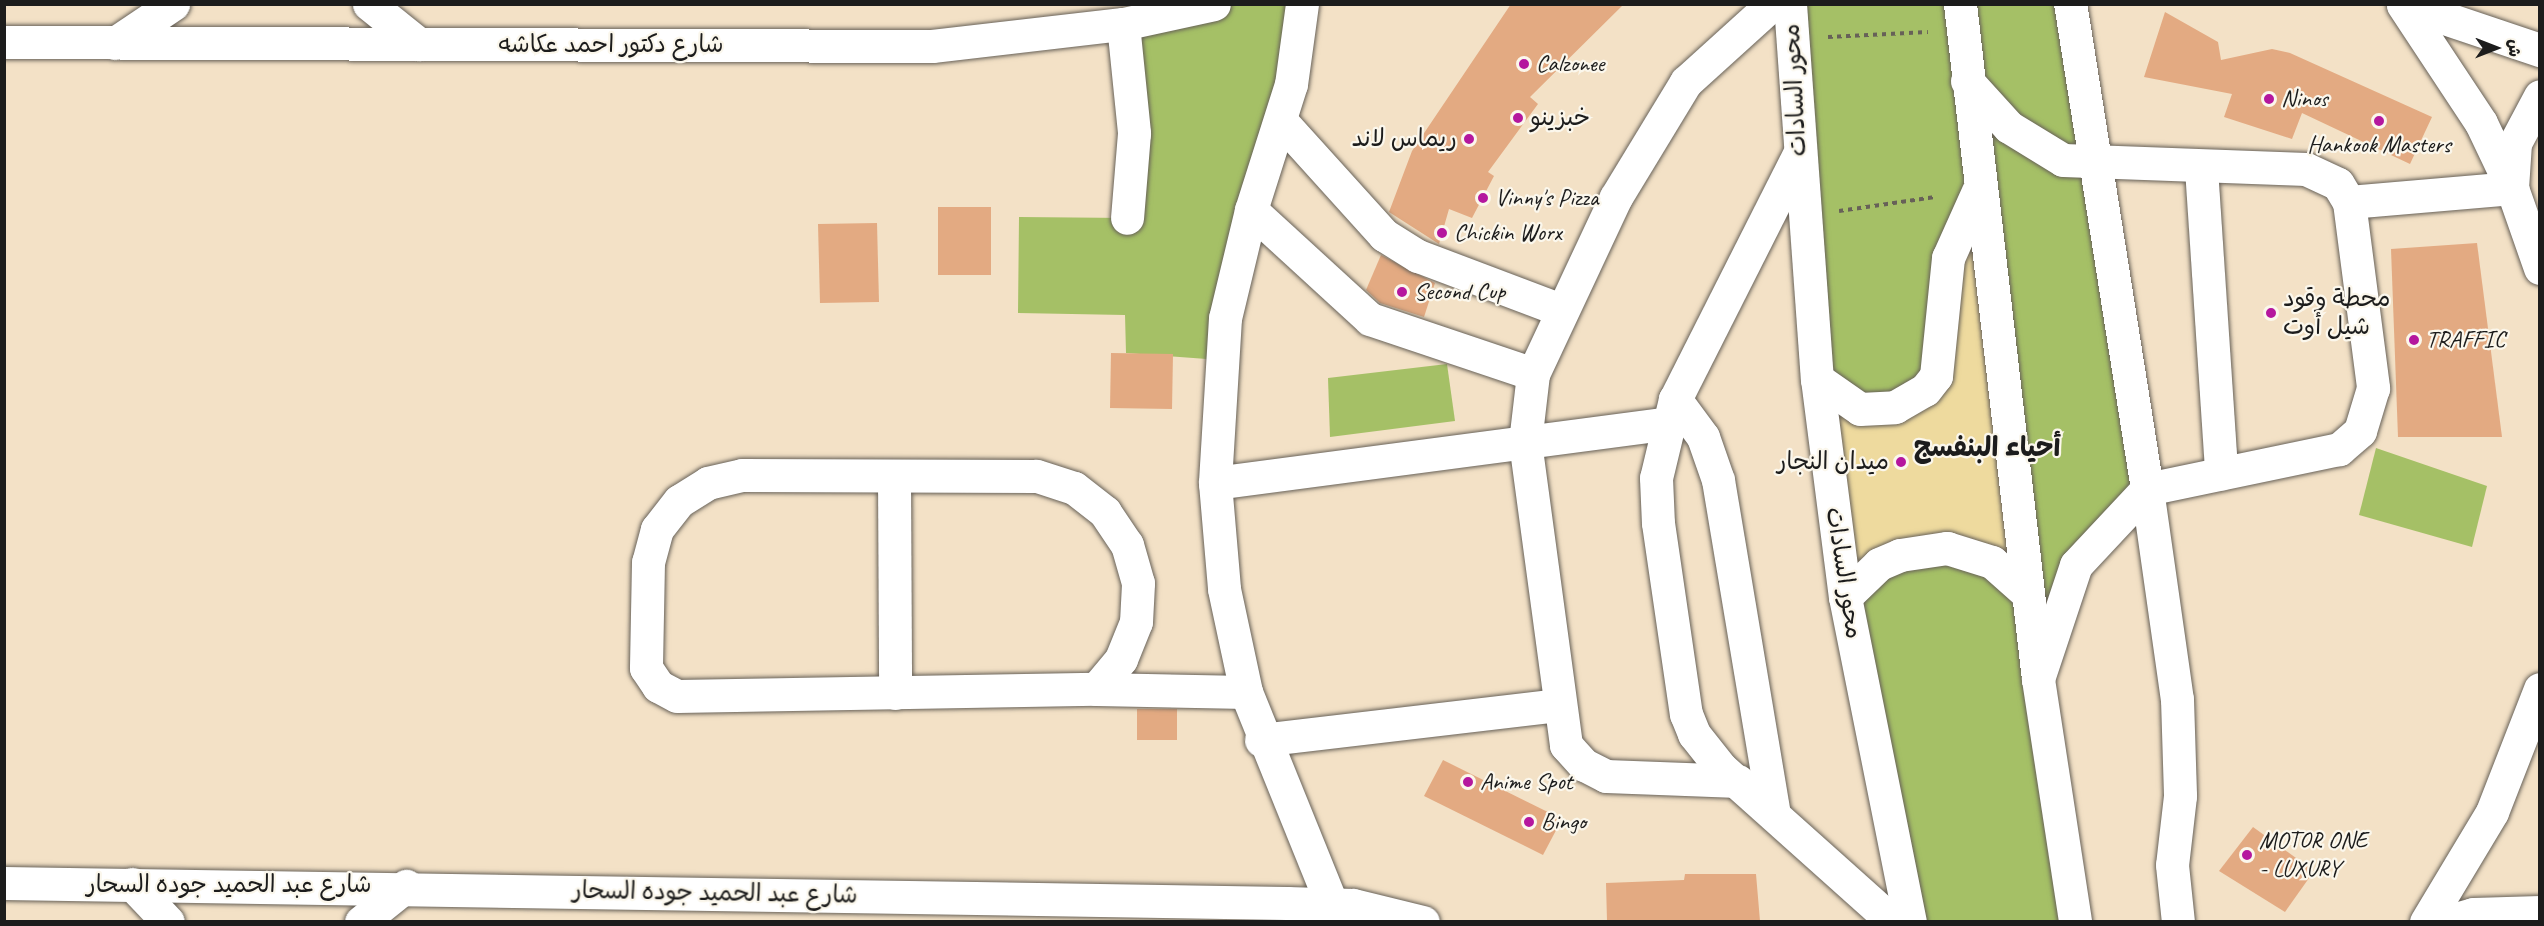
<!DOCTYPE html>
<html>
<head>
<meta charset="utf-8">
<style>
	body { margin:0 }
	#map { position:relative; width:2544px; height:926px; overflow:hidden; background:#f3e1c6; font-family:Caveat,"Playpen Sans Arabic",sans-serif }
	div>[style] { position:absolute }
	.green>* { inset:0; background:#a5c066 }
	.sand>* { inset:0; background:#eeda9e }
	.building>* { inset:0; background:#e3aa82 }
	.path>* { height:4px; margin-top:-2px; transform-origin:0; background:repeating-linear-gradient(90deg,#676158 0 4.5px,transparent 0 9px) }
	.roads { filter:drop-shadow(0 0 2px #676158) drop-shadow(0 0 2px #676158) }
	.minor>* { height:33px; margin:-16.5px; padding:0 16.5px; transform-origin:16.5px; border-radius:16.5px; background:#fff }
	.major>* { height:33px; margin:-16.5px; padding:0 16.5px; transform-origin:16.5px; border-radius:16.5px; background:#fff }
	.dots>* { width:16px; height:16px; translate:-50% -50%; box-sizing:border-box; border:3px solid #fbf7ec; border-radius:50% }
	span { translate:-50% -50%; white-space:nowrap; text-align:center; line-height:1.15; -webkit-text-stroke:4.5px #fbf7ec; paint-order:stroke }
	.street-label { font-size:24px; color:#1c1c1c }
	.poi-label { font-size:24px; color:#1c1c1c }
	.left { translate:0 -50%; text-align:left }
	.right { translate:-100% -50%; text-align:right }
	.quarter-label { font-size:27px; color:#1c1c1c; font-weight:700 }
	.frame { position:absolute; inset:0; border:6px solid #1c1c1c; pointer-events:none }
	.north { position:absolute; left:2466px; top:18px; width:60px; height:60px; -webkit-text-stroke:4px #fbf7ec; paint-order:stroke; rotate:90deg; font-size:16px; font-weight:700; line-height:24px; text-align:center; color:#1c1c1c }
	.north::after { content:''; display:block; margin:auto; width:21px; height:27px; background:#1c1c1c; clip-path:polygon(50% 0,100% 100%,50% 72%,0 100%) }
</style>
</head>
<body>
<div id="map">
	<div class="green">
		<div style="clip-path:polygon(1214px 5px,1302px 5px,1220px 360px,1126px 353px,1125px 315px,1018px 313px,1019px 217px,1127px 218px,1123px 24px)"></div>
		<div style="clip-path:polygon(1790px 5px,2070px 5px,2147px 489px,2103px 533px,2040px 674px,2077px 921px,1910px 921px,1845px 597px,1939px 326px,1911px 400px,1829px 392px)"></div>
		<div style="clip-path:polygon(1447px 364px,1455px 421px,1330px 437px,1328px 378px)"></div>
		<div style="clip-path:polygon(2376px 448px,2487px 486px,2472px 547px,2359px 515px)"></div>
	</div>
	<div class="sand">
		<div style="clip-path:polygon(1978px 191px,2027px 593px,1947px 548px,1845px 597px,1829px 392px,1911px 400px)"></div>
	</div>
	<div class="building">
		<div style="clip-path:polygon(1511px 4px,1624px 4px,1530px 97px,1538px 104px,1488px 172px,1494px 176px,1472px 218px,1449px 209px,1439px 244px,1389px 212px,1412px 151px)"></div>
		<div style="clip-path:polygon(2165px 12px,2218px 42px,2221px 60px,2272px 49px,2290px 53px,2432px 117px,2410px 164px,2302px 113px,2292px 139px,2224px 117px,2232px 94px,2144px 77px)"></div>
		<div style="clip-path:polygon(938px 207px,991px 207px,991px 275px,938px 275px)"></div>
		<div style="clip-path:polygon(877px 223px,879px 302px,820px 303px,818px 224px)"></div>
		<div style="clip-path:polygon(2477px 243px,2502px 437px,2398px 437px,2391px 249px)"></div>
		<div style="clip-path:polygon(1381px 255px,1435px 283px,1424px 317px,1380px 303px,1366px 290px)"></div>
		<div style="clip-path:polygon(1111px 353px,1173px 354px,1172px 409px,1110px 408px)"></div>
		<div style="clip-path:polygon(1137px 709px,1177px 709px,1177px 740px,1137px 740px)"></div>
		<div style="clip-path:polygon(1443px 760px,1562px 819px,1543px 855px,1424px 796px)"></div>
		<div style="clip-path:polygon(2253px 827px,2314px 871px,2285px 912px,2219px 871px)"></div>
		<div style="clip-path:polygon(1685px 874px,1756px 874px,1760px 921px,1607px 921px,1606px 883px,1684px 880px)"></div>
	</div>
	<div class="path">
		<div style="left:1828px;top:37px;width:100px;rotate:-2.9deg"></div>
		<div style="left:1839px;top:211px;width:97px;rotate:-8.3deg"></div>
	</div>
	<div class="roads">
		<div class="minor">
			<div style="left:369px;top:4px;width:64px;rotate:38.7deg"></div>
			<div style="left:1302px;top:4px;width:81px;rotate:97.8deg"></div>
			<div style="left:1291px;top:84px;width:132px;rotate:107.6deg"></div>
			<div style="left:1251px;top:210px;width:111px;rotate:103.5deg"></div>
			<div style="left:1225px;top:318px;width:165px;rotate:93.5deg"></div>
			<div style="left:1215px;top:483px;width:106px;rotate:85.1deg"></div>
			<div style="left:1224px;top:589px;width:105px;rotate:77.9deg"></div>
			<div style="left:1246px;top:692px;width:230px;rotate:68deg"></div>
			<div style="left:2403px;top:4px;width:145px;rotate:18.6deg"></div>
			<div style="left:2403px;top:5px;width:141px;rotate:56.5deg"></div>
			<div style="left:2481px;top:123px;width:72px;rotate:64.5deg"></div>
			<div style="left:2512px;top:188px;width:85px;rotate:70.7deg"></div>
			<div style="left:1123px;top:24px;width:110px;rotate:84.2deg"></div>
			<div style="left:1134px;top:133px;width:85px;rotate:94.7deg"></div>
			<div style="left:4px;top:42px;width:928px;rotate:0.25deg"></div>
			<div style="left:932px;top:46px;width:192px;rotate:-6.6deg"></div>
			<div style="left:1123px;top:24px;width:93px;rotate:-12.4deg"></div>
			<div style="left:115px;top:43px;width:70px;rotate:-33.9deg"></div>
			<div style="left:1967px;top:81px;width:62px;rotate:47.6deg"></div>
			<div style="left:2009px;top:127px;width:63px;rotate:31.4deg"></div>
			<div style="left:2063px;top:160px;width:243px;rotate:2.1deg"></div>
			<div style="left:2306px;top:169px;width:35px;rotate:25deg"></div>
			<div style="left:2338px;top:184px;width:21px;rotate:59deg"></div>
			<div style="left:2349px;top:202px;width:188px;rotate:82.6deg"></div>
			<div style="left:2373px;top:388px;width:45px;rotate:106.8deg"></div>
			<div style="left:2360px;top:431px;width:28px;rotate:139deg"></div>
			<div style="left:2339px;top:449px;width:196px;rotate:168.2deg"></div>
			<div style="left:2147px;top:489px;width:212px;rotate:81.9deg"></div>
			<div style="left:2177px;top:699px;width:97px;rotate:88.2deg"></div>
			<div style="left:2180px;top:796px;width:69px;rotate:96.6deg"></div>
			<div style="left:2172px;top:865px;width:57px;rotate:84deg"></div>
			<div style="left:1281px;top:121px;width:154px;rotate:47.9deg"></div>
			<div style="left:1384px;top:235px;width:40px;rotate:32deg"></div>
			<div style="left:1418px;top:256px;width:153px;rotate:20.7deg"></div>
			<div style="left:1799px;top:154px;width:275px;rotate:116.8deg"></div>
			<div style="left:1675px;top:399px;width:81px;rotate:103.5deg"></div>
			<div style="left:1656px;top:478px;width:45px;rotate:87.5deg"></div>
			<div style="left:1658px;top:523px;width:193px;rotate:81.7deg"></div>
			<div style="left:1686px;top:714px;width:22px;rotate:68deg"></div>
			<div style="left:1694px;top:734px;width:43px;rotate:51.5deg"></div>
			<div style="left:1721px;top:768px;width:231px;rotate:41.8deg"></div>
			<div style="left:2201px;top:168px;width:306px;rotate:86.2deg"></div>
			<div style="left:2349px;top:202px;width:164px;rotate:-4.9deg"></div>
			<div style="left:2512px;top:188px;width:45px;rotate:-86.2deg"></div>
			<div style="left:2515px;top:143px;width:53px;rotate:-62deg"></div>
			<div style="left:1251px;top:210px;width:161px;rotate:42.5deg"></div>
			<div style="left:1370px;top:319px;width:172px;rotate:18.6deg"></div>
			<div style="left:1675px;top:399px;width:47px;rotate:53.6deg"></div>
			<div style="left:1703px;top:437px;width:46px;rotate:70.8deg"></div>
			<div style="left:1718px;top:480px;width:338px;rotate:80.5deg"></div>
			<div style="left:894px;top:476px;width:217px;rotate:89.7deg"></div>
			<div style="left:1215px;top:483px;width:457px;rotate:-7.5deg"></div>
			<div style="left:2038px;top:679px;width:120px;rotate:-71.6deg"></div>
			<div style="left:2076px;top:565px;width:104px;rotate:-46.9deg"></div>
			<div style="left:2147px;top:489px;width:491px;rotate:-99deg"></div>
			<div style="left:1096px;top:689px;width:39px;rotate:-50deg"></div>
			<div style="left:1121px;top:659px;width:40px;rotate:-68deg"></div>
			<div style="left:1136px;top:622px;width:39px;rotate:-87deg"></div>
			<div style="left:1138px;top:583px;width:40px;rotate:-106deg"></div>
			<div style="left:1127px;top:545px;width:40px;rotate:-124deg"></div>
			<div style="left:1105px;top:512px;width:39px;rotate:-142deg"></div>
			<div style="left:1074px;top:488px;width:40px;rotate:-162deg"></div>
			<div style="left:1036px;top:476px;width:294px;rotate:-179.8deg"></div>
			<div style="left:742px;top:475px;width:35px;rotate:167deg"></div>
			<div style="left:708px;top:483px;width:34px;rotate:148deg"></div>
			<div style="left:679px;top:501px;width:36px;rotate:128deg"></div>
			<div style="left:657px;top:529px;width:34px;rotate:105deg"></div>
			<div style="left:648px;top:562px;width:106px;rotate:91.1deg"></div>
			<div style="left:646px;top:668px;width:22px;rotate:56deg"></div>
			<div style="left:658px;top:686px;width:21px;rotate:28deg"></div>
			<div style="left:677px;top:696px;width:419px;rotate:-1deg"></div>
			<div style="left:1096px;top:689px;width:150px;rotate:1.1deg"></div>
			<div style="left:1261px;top:740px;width:299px;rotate:-6.7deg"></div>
			<div style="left:1738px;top:781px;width:132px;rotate:-177.8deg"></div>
			<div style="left:1606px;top:776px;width:25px;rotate:-153deg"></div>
			<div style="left:1584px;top:765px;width:27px;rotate:-132deg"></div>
			<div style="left:1566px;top:745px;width:306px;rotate:-97.7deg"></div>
			<div style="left:1525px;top:442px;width:68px;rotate:-83.3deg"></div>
			<div style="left:1533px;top:374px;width:195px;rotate:-64.9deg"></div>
			<div style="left:1616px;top:197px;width:135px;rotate:-58.7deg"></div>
			<div style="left:1686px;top:82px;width:116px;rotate:-42.2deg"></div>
			<div style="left:4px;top:883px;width:1283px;rotate:0.89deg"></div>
			<div style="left:1287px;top:903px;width:66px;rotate:1.7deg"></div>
			<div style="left:1353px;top:905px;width:72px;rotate:13.7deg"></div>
			<div style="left:132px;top:884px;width:52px;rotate:46.5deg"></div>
			<div style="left:361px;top:922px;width:58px;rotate:-38.7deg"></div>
			<div style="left:2426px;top:922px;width:128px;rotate:-59deg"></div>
			<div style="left:2492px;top:812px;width:132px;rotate:-68.7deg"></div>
			<div style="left:2445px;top:922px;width:29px;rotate:-16deg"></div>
			<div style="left:2473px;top:914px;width:67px;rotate:-1.7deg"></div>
		</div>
		<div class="major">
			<div style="left:1790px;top:4px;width:376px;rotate:85.9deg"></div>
			<div style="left:1817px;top:379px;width:220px;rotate:82.7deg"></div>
			<div style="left:1845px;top:597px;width:331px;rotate:78.7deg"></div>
			<div style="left:1960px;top:4px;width:679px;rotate:83.41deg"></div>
			<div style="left:2038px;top:679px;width:246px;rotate:81.3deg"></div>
			<div style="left:1817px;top:379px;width:52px;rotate:34.9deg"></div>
			<div style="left:1860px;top:409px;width:35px;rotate:-3deg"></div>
			<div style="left:1895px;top:407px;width:34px;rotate:-30deg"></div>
			<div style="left:1925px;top:390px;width:18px;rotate:-52deg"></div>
			<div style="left:1936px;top:376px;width:119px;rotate:-84.2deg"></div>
			<div style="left:1948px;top:258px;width:73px;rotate:-65.9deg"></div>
			<div style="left:1845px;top:597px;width:47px;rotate:-44.1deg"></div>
			<div style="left:1879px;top:564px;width:23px;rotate:-23deg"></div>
			<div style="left:1900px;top:555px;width:48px;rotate:-8.5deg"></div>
			<div style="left:1947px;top:548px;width:47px;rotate:17.3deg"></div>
			<div style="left:1992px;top:562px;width:47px;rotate:41.5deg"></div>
		</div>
	</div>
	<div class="dots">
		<div style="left:1524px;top:64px;background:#b5179e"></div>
		<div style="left:2269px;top:99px;background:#b5179e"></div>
		<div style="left:1518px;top:118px;background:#b5179e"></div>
		<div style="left:2379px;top:121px;background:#b5179e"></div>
		<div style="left:1469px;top:139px;background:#b5179e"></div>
		<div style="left:1483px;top:198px;background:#b5179e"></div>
		<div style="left:1442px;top:233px;background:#b5179e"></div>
		<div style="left:1402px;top:292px;background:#b5179e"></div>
		<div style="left:2271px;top:313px;background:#b5179e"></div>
		<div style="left:2414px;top:340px;background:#b5179e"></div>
		<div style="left:1901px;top:462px;background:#b5179e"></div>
		<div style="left:1468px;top:782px;background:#b5179e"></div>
		<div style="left:1529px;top:822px;background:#b5179e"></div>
		<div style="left:2247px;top:855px;background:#b5179e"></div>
	</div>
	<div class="street-label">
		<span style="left:611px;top:45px">شارع دكتور احمد عكاشه</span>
		<span style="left:1795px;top:90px;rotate:-93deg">محور السادات</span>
		<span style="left:1844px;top:573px;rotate:81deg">محور السادات</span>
		<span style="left:229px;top:885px">شارع عبد الحميد جوده السحار</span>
		<span style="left:715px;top:893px;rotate:1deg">شارع عبد الحميد جوده السحار</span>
	</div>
	<div class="poi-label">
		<span class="left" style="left:1536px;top:64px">Calzonee</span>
		<span class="left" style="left:2281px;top:99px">Ninos</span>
		<span class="left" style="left:1530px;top:118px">خبزينو</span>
		<span class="right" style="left:1457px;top:139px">ريماس لاند</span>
		<span style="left:2379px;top:145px">Hankook Masters</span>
		<span class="left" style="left:1495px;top:198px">Vinny's Pizza</span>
		<span class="left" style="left:1454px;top:233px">Chickin Worx</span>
		<span class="left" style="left:1414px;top:292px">Second Cup</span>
		<span class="left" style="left:2283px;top:313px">محطة وقود<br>شيل أوت</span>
		<span class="left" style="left:2426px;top:340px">TRAFFIC</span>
		<span class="right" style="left:1889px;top:462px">ميدان النجار</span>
		<span class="left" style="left:1480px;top:782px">Anime Spot</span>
		<span class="left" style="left:1541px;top:822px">Bingo</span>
		<span class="left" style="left:2259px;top:855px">MOTOR ONE<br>- LUXURY</span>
	</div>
	<div class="quarter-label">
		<span style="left:1987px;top:448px">أحياء البنفسج</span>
	</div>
	<div class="frame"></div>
	<div class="north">ش</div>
</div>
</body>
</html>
